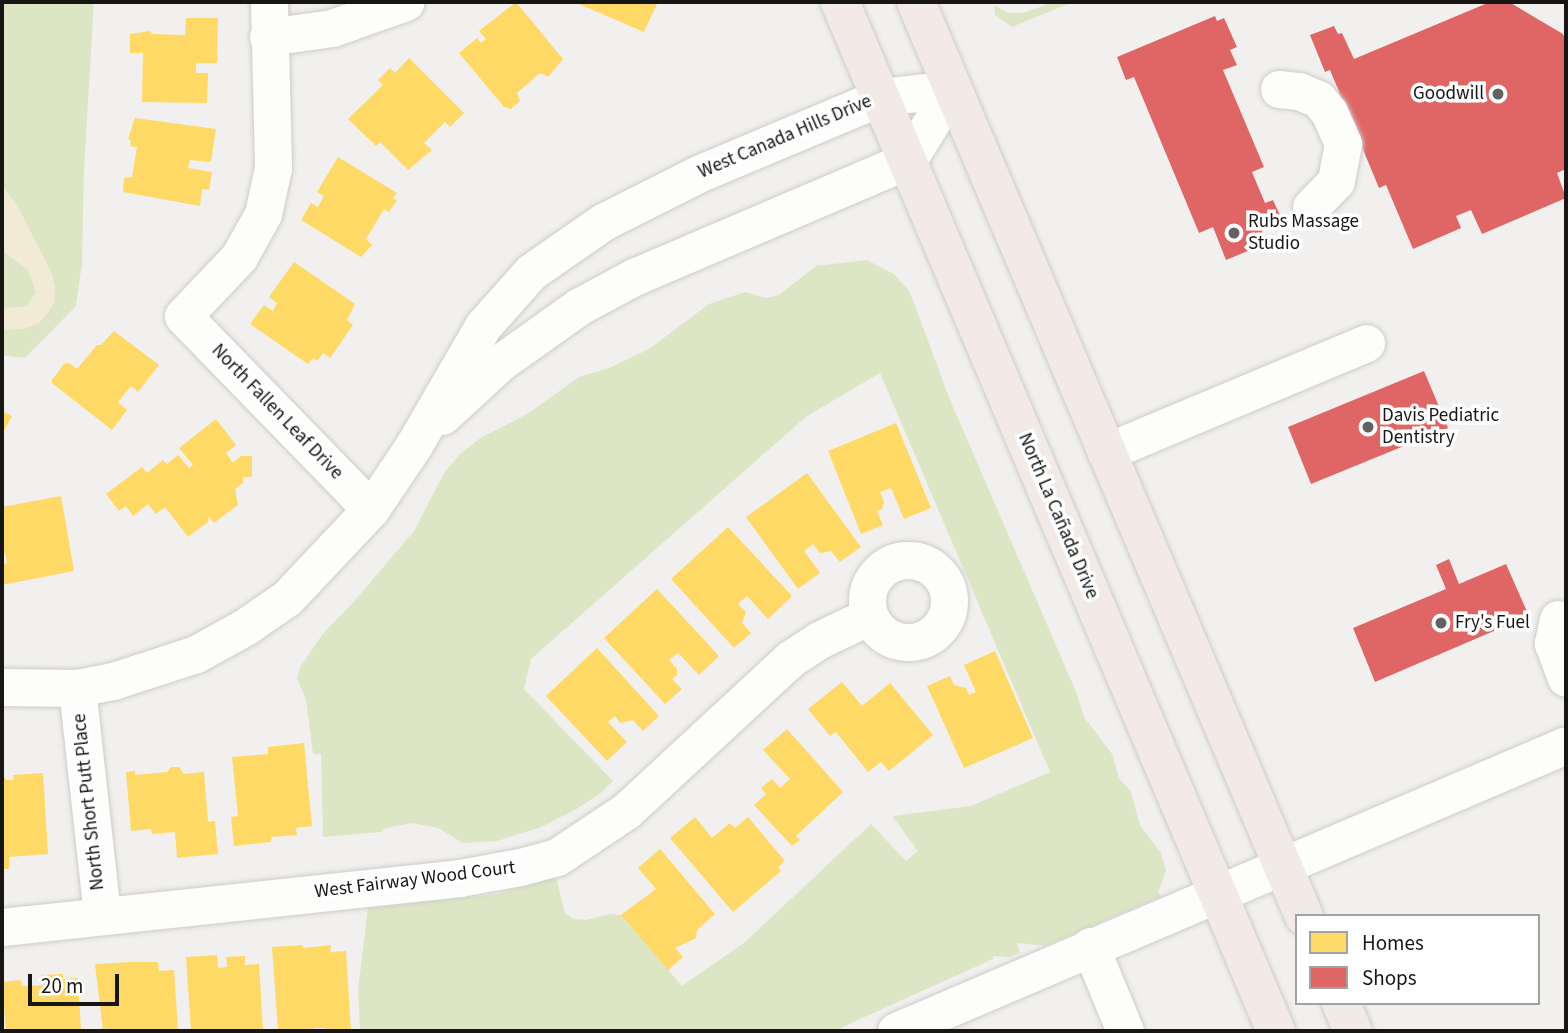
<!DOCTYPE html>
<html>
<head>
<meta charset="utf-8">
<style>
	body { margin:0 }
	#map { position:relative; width:1568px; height:1033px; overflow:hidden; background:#f1f0ee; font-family:"Source Sans 3",sans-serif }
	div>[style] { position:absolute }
	.green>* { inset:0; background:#dde6c4 }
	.sand>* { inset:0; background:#f1ebd6 }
	.homes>* { inset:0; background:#ffd966 }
	.shops>* { inset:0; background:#e06666 }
	.roads { filter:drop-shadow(0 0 2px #cecccb) drop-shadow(0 0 2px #cecccb) }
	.minor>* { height:37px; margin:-18.5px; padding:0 18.5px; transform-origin:18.5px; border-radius:18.5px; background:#fdfdfc }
	.minor>.ring { margin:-18.5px; padding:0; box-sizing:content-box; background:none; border:37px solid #fdfdfc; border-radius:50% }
	.major>* { height:38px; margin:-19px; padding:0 19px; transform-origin:19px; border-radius:19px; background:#f1eae7 }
	.dots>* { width:19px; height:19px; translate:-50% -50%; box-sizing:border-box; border:4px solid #fff; border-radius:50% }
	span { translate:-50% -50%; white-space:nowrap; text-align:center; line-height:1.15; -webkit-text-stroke:7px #fff; paint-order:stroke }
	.poi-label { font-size:19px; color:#171615 }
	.right { translate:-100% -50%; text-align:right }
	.left { translate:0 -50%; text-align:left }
	.street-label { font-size:19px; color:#171615 }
	.frame { position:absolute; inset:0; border:4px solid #171615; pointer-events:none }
	.legend { position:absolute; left:1295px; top:914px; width:245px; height:91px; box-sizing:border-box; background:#fff; border:2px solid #a2a2a1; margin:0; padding:9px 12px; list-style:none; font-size:21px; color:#171615 }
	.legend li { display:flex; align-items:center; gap:14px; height:35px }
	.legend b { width:35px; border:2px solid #a2a2a1 }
	.scale { position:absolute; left:28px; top:974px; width:91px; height:32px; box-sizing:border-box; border:4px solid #171615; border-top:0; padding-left:9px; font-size:21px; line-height:24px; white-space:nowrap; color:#171615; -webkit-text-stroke:5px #fff; paint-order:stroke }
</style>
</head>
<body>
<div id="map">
	<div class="green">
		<div style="clip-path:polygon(2px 2px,94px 2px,84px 168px,82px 264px,76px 306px,25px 358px,2px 355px)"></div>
		<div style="clip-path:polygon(1054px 2px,1073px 2px,1012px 27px,995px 15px,994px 5px,1008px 13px,1023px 13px)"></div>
		<div style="clip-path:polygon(867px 260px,894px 274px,910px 292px,948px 395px,1077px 694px,1084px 717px,1112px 754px,1119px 778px,1131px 792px,1140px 825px,1161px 853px,1166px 870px,1158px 893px,1162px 896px,1045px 946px,1017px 943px,1020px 953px,1009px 957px,993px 956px,993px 959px,834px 1031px,360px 1031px,358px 990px,368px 908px,497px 894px,556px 877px,565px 913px,573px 919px,586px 920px,611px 914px,621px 915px,682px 986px,745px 942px,871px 824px,906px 861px,918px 851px,892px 816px,971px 806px,1050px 772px,880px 373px,807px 416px,531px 659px,524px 689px,613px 781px,601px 793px,575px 810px,539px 828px,497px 841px,463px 843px,438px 828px,412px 823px,386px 828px,382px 832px,323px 837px,321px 754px,313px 754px,306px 700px,297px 678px,300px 667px,322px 635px,357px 598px,414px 531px,444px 473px,460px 454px,479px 439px,527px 414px,579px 377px,609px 368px,649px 349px,709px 304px,745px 292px,766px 298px,779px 295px,816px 266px)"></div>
	</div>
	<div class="sand">
		<div style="clip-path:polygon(2px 185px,18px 207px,52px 274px,55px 289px,54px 303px,48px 313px,39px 323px,24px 329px,2px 330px,2px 308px,22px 307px,28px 304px,36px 292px,28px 270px,2px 251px)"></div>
	</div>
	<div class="homes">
		<div style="clip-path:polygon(516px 2px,563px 59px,548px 77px,540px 73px,517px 93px,520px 101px,511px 109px,504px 107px,459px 53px,477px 38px,481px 43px,486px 39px,479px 31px)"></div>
		<div style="clip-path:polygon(574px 2px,652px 2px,657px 4px,644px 32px)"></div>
		<div style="clip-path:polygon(186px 18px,218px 18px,217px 63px,196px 63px,196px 73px,208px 73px,207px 103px,142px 102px,143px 53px,130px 53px,130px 34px,150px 31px,152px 34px,185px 35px)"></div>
		<div style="clip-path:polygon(409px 58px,464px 113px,450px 127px,445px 122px,424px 143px,432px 150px,408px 170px,380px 142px,376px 146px,348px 119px,383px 85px,378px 80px,390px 68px,395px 73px)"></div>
		<div style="clip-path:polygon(135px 118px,216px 129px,211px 162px,190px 160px,188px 168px,212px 172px,209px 190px,202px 189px,200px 206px,123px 192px,124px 178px,132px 177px,137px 147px,130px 146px,131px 140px,128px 139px)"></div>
		<div style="clip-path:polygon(338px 157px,397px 193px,393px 198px,397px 200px,389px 212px,384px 209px,366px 239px,372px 245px,361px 257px,301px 220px,311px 203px,318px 207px,324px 196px,317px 192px)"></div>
		<div style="clip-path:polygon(294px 262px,355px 304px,347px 320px,353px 325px,330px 358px,323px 353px,318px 360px,312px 359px,308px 364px,250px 324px,264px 305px,273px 311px,277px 303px,269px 297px)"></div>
		<div style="clip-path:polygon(114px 331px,159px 365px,138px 392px,131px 386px,118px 402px,127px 410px,112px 430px,52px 383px,52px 380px,64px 364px,69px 363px,77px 369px,97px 345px,101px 345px)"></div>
		<div style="clip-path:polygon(2px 411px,12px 416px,2px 435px)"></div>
		<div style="clip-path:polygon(216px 419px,236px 445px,226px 453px,233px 463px,241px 456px,252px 456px,252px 477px,243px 477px,243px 483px,235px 489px,238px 505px,214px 523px,209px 517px,208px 522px,188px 537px,165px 507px,156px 514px,148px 504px,133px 516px,126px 506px,119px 511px,106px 494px,142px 467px,147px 473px,163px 460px,167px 464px,178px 455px,189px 468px,193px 465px,179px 448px)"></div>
		<div style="clip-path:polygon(896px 423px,931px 508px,904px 519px,891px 488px,880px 492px,884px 502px,882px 509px,877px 511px,883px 525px,861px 534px,828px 451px)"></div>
		<div style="clip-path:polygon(807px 473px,861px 547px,840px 562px,831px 551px,820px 553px,813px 544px,804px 551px,820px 573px,798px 589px,746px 517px)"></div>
		<div style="clip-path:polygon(61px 496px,74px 571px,2px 585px,2px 564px,7px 563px,5px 553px,2px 554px,2px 507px)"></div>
		<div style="clip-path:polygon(728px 527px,792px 596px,768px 619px,747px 596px,738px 604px,746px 612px,742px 623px,751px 633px,734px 648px,671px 579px)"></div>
		<div style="clip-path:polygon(657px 589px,719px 656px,699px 675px,678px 653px,669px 660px,677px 669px,677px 675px,672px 679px,682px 689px,665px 704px,604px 638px)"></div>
		<div style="clip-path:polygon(597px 648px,659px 716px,643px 731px,633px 720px,620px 723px,615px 716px,608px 722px,627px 742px,607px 761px,546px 696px)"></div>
		<div style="clip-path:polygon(995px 651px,1033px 738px,964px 768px,927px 686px,950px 676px,954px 685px,966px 688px,969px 695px,976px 692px,964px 665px)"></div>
		<div style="clip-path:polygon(842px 682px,862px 706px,890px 683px,933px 735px,889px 771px,881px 762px,868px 772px,836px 732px,830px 736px,808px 709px)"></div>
		<div style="clip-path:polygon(787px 729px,843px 792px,796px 836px,800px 840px,792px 846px,754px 805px,766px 794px,761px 788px,772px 779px,780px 788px,790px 779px,763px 750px)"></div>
		<div style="clip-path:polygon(304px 743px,312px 826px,296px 828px,297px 835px,271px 837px,271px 842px,234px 846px,231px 817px,238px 816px,232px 757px,268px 754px,268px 747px)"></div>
		<div style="clip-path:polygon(171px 767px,179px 767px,184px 774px,204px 772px,208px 822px,215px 821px,218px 854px,177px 858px,175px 832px,152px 834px,151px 829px,131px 831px,126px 772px,135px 771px,135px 775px,167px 772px)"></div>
		<div style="clip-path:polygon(43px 773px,48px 854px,9px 857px,9px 869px,2px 869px,2px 774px,6px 780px,14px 780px,13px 775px)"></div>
		<div style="clip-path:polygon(695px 817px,712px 838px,730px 823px,735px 828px,748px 817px,785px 861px,778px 867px,781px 871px,733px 912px,670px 838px)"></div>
		<div style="clip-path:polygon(660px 849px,715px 914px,697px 930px,696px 938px,675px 948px,683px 957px,668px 970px,621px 915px,656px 889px,638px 868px)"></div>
		<div style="clip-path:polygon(303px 945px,303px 948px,331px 945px,330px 952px,346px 951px,351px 1031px,326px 1031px,325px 1028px,314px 1028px,314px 1031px,278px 1031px,272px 947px)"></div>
		<div style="clip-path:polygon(217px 955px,218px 968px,227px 967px,226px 957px,245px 956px,245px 965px,259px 964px,263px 1031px,191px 1031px,186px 957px)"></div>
		<div style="clip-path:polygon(131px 962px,158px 962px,159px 971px,174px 970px,178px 1031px,103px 1031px,95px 964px)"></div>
		<div style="clip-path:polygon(63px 974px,63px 979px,78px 978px,81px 1031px,6px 1031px,2px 982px,21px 980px,22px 986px,43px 985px,42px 975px)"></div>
	</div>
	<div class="shops">
		<div style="clip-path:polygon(1490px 2px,1509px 2px,1563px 34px,1566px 42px,1566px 169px,1557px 173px,1566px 198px,1482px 234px,1471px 210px,1456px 216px,1461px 228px,1413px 249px,1386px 185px,1379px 188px,1330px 70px,1325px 72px,1310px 35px,1334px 26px,1338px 34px,1342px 33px,1354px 59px)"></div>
		<div style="clip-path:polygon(1215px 16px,1217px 21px,1224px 18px,1237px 47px,1230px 50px,1237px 65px,1223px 70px,1264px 167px,1252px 172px,1265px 203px,1273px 200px,1283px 222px,1262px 231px,1267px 243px,1226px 260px,1213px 227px,1199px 233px,1134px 77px,1126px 80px,1117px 57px)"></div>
		<div style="clip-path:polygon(1424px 371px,1448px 428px,1311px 484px,1288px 427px)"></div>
		<div style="clip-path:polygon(1449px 559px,1459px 584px,1506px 564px,1529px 616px,1375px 682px,1353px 628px,1446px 589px,1436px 565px)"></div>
	</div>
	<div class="roads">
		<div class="minor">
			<div style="left:269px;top:2px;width:166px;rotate:88.6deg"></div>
			<div style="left:273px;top:168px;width:47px;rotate:102.3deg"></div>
			<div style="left:263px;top:214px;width:49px;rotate:119.2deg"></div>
			<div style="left:239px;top:257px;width:81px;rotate:133.5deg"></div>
			<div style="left:183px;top:316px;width:269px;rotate:45.8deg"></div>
			<div style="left:268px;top:37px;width:65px;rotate:-8deg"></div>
			<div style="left:332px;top:28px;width:78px;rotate:-19.4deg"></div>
			<div style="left:1279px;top:89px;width:20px;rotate:6deg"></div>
			<div style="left:1299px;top:91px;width:21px;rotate:23deg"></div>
			<div style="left:1318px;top:99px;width:17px;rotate:50deg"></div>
			<div style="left:1329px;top:112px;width:35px;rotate:66deg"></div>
			<div style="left:1343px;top:144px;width:38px;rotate:101deg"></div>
			<div style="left:1336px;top:181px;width:36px;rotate:134deg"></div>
			<div style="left:442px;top:416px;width:80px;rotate:-42.5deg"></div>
			<div style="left:501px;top:362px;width:95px;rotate:-35.5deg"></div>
			<div style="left:578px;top:307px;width:64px;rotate:-28.2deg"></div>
			<div style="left:634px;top:277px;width:298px;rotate:-23.1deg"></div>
			<div style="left:908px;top:160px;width:84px;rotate:-58.2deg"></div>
			<div style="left:1106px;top:452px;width:282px;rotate:-22.7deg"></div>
			<div class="ring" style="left:867px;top:560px;width:45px;height:45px"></div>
			<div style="left:1558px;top:619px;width:25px;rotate:102deg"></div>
			<div style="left:1553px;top:643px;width:37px;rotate:70deg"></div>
			<div style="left:2px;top:687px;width:75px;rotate:0.8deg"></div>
			<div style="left:77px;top:688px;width:37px;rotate:-11deg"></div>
			<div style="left:113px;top:681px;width:87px;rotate:-18deg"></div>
			<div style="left:196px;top:654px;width:56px;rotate:-28.9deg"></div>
			<div style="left:245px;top:627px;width:51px;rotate:-34.6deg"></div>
			<div style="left:287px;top:598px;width:122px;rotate:-46.7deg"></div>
			<div style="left:371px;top:509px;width:77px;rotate:-56.1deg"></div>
			<div style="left:414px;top:445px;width:138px;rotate:-59.9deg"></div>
			<div style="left:483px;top:326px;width:72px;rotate:-48.4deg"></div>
			<div style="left:531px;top:272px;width:88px;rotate:-34.8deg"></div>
			<div style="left:603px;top:222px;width:106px;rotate:-26.8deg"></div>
			<div style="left:698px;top:174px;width:199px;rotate:-22.8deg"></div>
			<div style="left:881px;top:97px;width:71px;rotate:-6.4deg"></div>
			<div style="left:77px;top:688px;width:229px;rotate:83.7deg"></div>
			<div style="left:2px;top:927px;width:460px;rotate:-6.1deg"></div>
			<div style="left:459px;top:878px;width:62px;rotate:-10.2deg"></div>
			<div style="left:520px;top:867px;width:38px;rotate:-15deg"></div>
			<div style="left:557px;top:857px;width:83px;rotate:-33.7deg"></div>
			<div style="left:626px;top:811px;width:224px;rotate:-42.8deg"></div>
			<div style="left:790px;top:659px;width:35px;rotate:-33deg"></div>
			<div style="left:819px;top:640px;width:55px;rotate:-25.6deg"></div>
			<div style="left:1090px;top:946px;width:92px;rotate:67.6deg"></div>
			<div style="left:896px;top:1031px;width:728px;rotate:-23.12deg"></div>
		</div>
		<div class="major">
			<div style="left:840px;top:2px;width:1118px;rotate:67.04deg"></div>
			<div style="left:916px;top:2px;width:993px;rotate:67deg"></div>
			<div style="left:1341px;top:1003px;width:30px;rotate:67deg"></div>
		</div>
	</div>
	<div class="dots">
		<div style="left:1498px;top:94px;background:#636261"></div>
		<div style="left:1234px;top:233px;background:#636261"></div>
		<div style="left:1368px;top:427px;background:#636261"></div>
		<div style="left:1441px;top:623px;background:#636261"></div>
	</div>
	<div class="poi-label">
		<span class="right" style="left:1484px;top:94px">Goodwill</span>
		<span class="left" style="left:1248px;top:233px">Rubs Massage<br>Studio</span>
		<span class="left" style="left:1382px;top:427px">Davis Pediatric<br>Dentistry</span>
		<span class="left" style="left:1455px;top:623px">Fry's Fuel</span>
	</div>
	<div class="street-label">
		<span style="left:785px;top:137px;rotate:-23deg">West Canada Hills Drive</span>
		<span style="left:277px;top:412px;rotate:46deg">North Fallen Leaf Drive</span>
		<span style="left:1058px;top:516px;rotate:67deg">North La Cañada Drive</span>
		<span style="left:89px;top:802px;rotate:-96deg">North Short Putt Place</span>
		<span style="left:415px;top:880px;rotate:-7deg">West Fairway Wood Court</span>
	</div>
	<div class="frame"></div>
	<ul class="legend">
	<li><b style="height:19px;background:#ffd966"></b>Homes</li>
	<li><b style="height:19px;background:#e06666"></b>Shops</li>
	</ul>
	<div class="scale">20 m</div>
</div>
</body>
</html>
